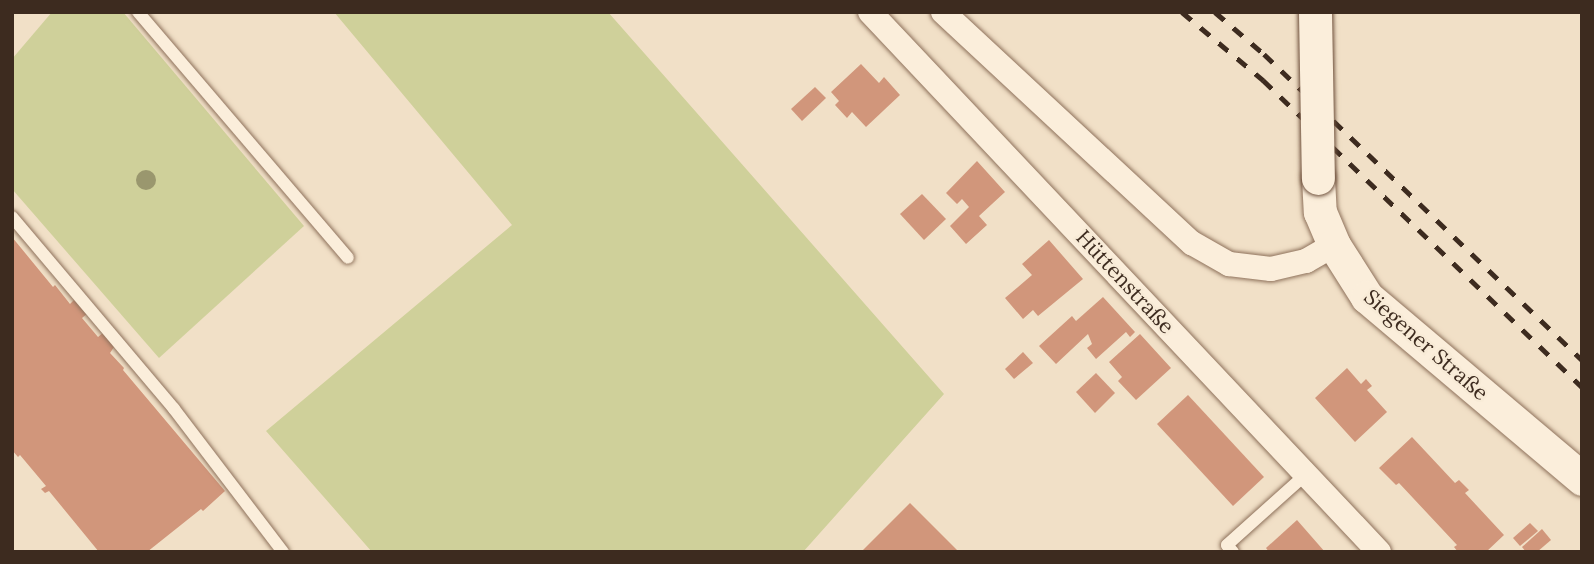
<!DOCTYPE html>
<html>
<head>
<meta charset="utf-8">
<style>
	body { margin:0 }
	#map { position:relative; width:1594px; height:564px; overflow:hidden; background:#f1e0c7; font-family:Lora,serif }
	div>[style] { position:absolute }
	.green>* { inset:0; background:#cfd09a }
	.building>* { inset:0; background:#d1967b }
	.roads { filter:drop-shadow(0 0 2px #8e715b) drop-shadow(0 0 2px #8e715b) }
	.service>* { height:12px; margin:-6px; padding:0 6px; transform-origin:6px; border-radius:6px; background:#fbeedb }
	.minor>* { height:24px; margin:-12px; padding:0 12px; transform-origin:12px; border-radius:12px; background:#fbeedb }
	.secondary>* { height:33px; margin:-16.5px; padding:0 16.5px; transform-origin:16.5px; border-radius:16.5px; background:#fbeedb }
	.rail>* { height:5px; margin-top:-2.5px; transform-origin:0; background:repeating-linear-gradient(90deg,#3d2b1f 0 12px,transparent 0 24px) }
	.bridges { filter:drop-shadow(0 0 2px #70523e) drop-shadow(0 0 2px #70523e) }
	.secondary-bridge>* { height:33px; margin:-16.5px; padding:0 16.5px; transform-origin:16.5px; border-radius:16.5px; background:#fbeedb }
	.trees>* { width:20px; height:20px; margin:-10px; border-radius:50%; background:#9a976e }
	span { translate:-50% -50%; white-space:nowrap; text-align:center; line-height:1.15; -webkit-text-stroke:5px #f8ebd7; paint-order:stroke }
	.street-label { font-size:21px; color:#3d2b1f }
	.frame { position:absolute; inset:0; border:14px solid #3d2b1f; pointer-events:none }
</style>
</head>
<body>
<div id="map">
	<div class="green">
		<div style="clip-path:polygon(52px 12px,123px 12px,304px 226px,159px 358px,12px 189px,12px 59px)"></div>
		<div style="clip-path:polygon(334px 12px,608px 12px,944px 394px,803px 552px,372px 552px,266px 431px,512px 225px)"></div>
	</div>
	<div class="building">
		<div style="clip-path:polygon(861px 64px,879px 83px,884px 77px,900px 95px,866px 127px,852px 112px,847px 118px,835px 105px,839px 101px,831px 92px)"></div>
		<div style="clip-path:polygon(815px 87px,826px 98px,802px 121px,791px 109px)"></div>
		<div style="clip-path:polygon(977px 161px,1005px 192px,979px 216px,987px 225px,966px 244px,950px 226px,969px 207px,962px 199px,957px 204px,946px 193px)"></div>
		<div style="clip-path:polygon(922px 194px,946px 219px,924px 240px,900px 214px)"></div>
		<div style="clip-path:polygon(12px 237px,53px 287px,55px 285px,70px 304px,74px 300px,88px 313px,82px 318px,98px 337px,104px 332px,116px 344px,110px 353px,124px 368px,123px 370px,225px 491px,203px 511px,201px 509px,147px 552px,99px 552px,49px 491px,45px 493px,41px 489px,46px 486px,20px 455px,18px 457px,12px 450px)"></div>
		<div style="clip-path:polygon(1049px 240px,1083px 279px,1038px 316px,1033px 310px,1023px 319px,1005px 298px,1032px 275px,1022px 264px)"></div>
		<div style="clip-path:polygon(1103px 297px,1135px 332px,1130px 337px,1126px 332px,1096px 359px,1087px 348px,1092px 344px,1088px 334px,1056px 364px,1039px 346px,1072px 316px,1076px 321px)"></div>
		<div style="clip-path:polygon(1140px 334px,1171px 368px,1136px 400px,1118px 381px,1122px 377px,1109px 362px)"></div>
		<div style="clip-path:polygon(1023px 352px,1033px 363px,1014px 379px,1005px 369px)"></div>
		<div style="clip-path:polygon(1347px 368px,1361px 384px,1366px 379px,1372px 386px,1367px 390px,1387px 412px,1355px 442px,1315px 398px)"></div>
		<div style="clip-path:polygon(1096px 373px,1115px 393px,1095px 413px,1076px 392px)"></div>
		<div style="clip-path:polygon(1188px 395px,1264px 477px,1233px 506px,1157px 424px)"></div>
		<div style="clip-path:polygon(1412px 437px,1455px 483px,1459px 480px,1469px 490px,1465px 493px,1504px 535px,1486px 552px,1458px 552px,1454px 547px,1457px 545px,1399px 483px,1396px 485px,1379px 468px)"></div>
		<div style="clip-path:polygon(910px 503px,959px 552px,861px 552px)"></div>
		<div style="clip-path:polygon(1297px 520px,1325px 552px,1269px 552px,1266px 548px)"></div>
		<div style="clip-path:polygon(1530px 523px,1538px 531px,1520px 546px,1513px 538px)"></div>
		<div style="clip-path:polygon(1542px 529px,1551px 540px,1537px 552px,1526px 552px,1522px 547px)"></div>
	</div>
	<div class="roads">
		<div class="service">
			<div style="left:138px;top:12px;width:323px;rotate:49.5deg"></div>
			<div style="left:12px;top:217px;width:251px;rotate:49.8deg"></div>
			<div style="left:174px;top:409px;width:180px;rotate:52.7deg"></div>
			<div style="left:1233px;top:552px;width:9px;rotate:-131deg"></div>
			<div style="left:1227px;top:545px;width:106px;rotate:-41.9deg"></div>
		</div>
		<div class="minor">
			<div style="left:870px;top:12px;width:742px;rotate:46.69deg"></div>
			<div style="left:943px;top:12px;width:340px;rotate:42.9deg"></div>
			<div style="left:1192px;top:243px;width:43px;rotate:29.6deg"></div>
			<div style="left:1229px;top:264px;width:42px;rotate:6.8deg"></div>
			<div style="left:1271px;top:269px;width:36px;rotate:-13deg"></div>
			<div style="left:1306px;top:261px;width:32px;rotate:-30deg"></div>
		</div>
		<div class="secondary">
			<div style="left:1318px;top:178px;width:34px;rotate:87deg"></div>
			<div style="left:1320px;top:212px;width:36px;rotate:67deg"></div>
			<div style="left:1334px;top:245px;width:62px;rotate:57.6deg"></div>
			<div style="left:1367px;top:297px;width:282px;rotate:40.2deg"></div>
		</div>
	</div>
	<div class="rail">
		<div style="left:1182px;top:12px;width:106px;rotate:40deg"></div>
		<div style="left:1263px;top:80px;width:443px;rotate:43.9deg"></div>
		<div style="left:1215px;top:12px;width:65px;rotate:40.6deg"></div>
		<div style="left:1264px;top:54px;width:441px;rotate:43.9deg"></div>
	</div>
	<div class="bridges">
		<div class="secondary-bridge">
			<div style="left:1315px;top:12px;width:166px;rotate:89deg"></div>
		</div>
	</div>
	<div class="trees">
		<div style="left:146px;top:180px"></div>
	</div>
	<div class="street-label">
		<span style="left:1125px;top:282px;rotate:47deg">Hüttenstraße</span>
		<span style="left:1426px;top:345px;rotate:41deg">Siegener Straße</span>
	</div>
	<div class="frame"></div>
</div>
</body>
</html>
